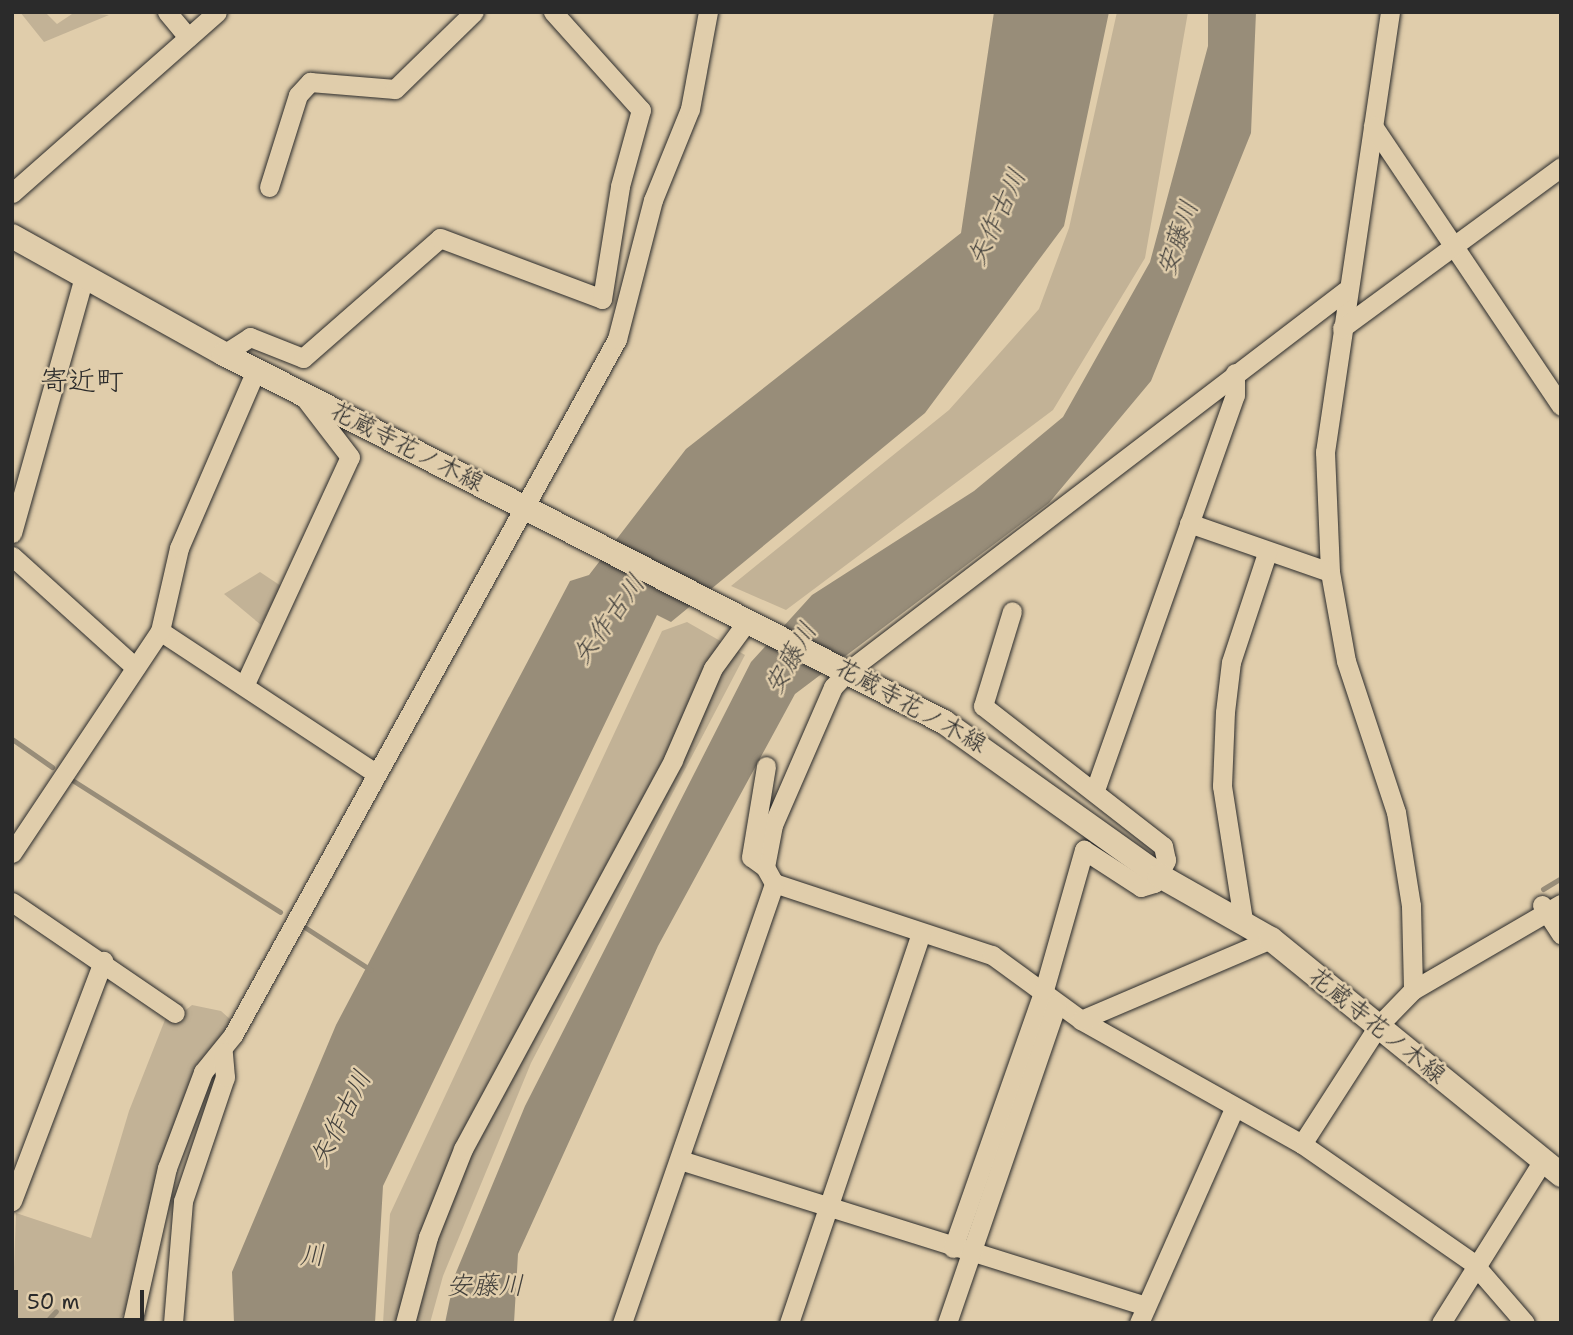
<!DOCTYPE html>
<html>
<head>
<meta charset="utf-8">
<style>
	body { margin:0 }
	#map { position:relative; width:1573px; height:1335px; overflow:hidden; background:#e0cdab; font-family:"Shantell Sans","Klee One",sans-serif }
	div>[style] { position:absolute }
	.green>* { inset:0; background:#c2b296 }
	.water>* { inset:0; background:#988d79 }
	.stream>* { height:5px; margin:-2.5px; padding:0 2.5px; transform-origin:2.5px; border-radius:2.5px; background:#988d79 }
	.roads { filter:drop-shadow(0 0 2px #2b2b2b) drop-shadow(0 0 2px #2b2b2b) }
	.minor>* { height:19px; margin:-9.5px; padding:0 9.5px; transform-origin:9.5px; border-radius:9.5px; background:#e0cdab }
	.major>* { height:24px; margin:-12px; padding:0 12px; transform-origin:12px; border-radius:12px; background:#e0cdab }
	span { translate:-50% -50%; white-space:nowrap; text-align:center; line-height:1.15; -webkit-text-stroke:5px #e0cdab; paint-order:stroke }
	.street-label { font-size:24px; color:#2b2b2b }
	.water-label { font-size:26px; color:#413f3b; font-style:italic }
	.quarter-label { font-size:28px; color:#2b2b2b }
	.frame { position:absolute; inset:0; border:14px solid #2b2b2b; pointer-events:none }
	.scale { position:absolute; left:14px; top:1290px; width:130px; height:32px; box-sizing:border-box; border:4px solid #2b2b2b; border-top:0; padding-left:9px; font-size:21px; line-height:24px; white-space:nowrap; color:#2b2b2b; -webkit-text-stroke:5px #e0cdab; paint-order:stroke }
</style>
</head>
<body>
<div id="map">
	<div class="green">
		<div style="clip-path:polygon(20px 12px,45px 12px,57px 24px,75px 12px,109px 15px,44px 42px)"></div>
		<div style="clip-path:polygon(1117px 12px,1188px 12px,1145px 258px,1053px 410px,786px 610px,731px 586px,949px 410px,1039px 309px,1069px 228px)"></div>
		<div style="clip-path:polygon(260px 572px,281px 586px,261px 625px,224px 594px)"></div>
		<div style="clip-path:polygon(687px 622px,745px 655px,531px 1063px,443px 1276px,430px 1323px,383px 1323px,390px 1214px,662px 631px)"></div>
		<div style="clip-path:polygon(172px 1002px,183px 1004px,181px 1014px,192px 1005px,221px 1011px,231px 1020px,211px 1055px,131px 1304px,117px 1323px,12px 1323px,16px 1213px,91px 1238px,129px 1111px)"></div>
	</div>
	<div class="water">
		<div style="clip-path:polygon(994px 12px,1109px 12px,1064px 226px,925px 413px,671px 622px,657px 615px,383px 1186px,375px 1323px,234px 1323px,232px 1272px,336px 1025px,570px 581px,589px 575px,686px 449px,961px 233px)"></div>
		<div style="clip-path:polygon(1208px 12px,1256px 12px,1251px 133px,1151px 381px,1049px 503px,795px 694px,658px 946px,518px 1254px,514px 1323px,445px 1323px,455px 1275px,525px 1106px,751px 662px,812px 595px,974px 491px,1063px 417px,1150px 262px,1208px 46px)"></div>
	</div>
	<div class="stream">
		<div style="left:12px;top:739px;width:49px;rotate:35deg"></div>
		<div style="left:69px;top:778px;width:250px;rotate:32.4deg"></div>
		<div style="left:1543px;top:889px;width:21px;rotate:-31deg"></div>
		<div style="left:306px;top:928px;width:77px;rotate:32.9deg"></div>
		<div style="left:45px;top:1323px;width:16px;rotate:-47deg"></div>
	</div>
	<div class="roads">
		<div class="minor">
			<div style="left:167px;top:12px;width:33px;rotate:50deg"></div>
			<div style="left:1390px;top:12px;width:445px;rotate:98.4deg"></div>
			<div style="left:1325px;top:452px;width:120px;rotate:87.6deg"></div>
			<div style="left:1330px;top:572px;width:90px;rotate:79.8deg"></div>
			<div style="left:1346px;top:661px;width:159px;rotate:71.7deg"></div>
			<div style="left:1396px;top:812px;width:95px;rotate:80.9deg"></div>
			<div style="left:1411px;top:906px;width:84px;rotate:88.6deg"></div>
			<div style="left:1373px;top:126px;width:337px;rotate:56.1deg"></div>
			<div style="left:269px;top:187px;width:96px;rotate:-72.5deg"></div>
			<div style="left:298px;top:95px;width:18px;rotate:-47deg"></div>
			<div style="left:310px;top:82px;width:85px;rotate:4.7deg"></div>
			<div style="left:395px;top:89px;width:110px;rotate:-44.3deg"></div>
			<div style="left:12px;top:193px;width:273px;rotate:-41.4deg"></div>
			<div style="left:1345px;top:291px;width:626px;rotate:142.6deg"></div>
			<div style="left:848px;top:671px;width:22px;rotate:133deg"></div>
			<div style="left:833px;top:687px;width:150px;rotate:113.5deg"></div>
			<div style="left:773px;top:825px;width:43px;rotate:100.8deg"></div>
			<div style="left:765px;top:867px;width:18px;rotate:61deg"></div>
			<div style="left:774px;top:883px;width:230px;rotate:18.3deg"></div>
			<div style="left:992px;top:955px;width:110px;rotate:36.1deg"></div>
			<div style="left:1081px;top:1020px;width:253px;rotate:29.3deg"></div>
			<div style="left:1302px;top:1144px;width:208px;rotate:34.8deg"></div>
			<div style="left:1473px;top:1263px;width:79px;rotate:49.1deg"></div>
			<div style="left:1342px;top:328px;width:272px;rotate:-36.3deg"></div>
			<div style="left:224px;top:354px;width:31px;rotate:-33deg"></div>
			<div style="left:250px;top:337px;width:57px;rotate:21.6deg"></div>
			<div style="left:303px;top:358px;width:182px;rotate:-41.2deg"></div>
			<div style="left:440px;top:238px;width:173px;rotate:20.6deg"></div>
			<div style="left:602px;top:299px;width:114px;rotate:-80.9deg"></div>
			<div style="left:620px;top:186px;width:79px;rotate:-74.6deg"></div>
			<div style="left:641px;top:110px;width:132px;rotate:-131.9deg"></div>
			<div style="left:1189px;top:523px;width:149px;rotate:19.2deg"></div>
			<div style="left:12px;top:533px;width:263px;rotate:-74.3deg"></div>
			<div style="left:12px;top:556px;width:166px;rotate:42.1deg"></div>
			<div style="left:160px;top:631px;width:258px;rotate:33.4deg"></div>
			<div style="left:244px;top:686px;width:252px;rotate:-65.2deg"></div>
			<div style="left:350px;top:457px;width:76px;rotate:-127.5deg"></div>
			<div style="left:1095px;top:790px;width:419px;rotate:-70.5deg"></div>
			<div style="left:1235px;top:395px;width:22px;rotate:-90deg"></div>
			<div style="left:12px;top:853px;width:267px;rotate:-56.3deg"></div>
			<div style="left:160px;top:631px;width:85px;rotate:-77.1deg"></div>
			<div style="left:179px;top:548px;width:194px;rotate:-66.6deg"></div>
			<div style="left:765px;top:867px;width:17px;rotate:-144deg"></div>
			<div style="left:751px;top:857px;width:92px;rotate:-80.6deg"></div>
			<div style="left:12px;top:902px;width:197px;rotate:34.3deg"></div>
			<div style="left:1542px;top:905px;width:35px;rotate:57deg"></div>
			<div style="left:1243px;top:920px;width:136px;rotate:-98.9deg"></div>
			<div style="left:1222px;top:786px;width:74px;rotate:-87.7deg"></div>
			<div style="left:1225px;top:712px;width:50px;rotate:-83.2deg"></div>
			<div style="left:1231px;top:662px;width:115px;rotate:-71.7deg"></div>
			<div style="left:1081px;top:1020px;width:207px;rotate:-23.1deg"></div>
			<div style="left:1302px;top:1144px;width:140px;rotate:-57.2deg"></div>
			<div style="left:1378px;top:1026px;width:50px;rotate:-45.8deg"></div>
			<div style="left:1413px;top:990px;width:171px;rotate:-30.2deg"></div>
			<div style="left:680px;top:1160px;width:488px;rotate:17.4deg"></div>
			<div style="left:12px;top:1201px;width:257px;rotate:-69.2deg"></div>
			<div style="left:953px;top:1248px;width:274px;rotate:-70.6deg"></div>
			<div style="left:1044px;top:990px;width:146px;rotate:-74.1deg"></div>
			<div style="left:1084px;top:850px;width:68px;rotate:33deg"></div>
			<div style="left:1141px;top:887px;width:14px;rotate:-17deg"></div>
			<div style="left:1154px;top:883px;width:26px;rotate:-62deg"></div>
			<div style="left:1166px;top:860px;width:14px;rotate:-102deg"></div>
			<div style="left:1163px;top:846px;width:228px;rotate:-142.1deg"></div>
			<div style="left:983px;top:706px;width:99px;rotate:-73deg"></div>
			<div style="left:132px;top:1323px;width:159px;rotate:-77.3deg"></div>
			<div style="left:167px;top:1168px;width:103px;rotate:-69.4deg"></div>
			<div style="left:203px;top:1072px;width:48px;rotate:-51deg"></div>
			<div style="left:233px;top:1035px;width:795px;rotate:-61.11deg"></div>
			<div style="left:617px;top:339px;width:144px;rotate:-75.5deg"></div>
			<div style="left:653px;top:200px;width:98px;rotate:-67.9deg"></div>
			<div style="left:690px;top:109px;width:99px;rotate:-79.5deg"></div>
			<div style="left:173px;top:1323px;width:122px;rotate:-85.3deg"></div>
			<div style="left:183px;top:1201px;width:131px;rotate:-71.3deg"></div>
			<div style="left:225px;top:1077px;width:25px;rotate:-95deg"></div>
			<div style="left:405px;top:1323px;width:89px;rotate:-75deg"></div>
			<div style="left:428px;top:1237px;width:95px;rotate:-68.3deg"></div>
			<div style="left:463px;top:1149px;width:442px;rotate:-61.6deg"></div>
			<div style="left:673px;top:760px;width:100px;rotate:-66.5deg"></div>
			<div style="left:713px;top:668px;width:59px;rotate:-53.9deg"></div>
			<div style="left:622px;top:1323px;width:466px;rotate:-70.9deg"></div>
			<div style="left:789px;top:1323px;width:412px;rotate:-71.3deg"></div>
			<div style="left:947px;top:1323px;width:337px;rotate:-71deg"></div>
			<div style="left:1139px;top:1323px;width:234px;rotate:-66.1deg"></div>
			<div style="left:1441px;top:1323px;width:190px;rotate:-57.9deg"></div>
		</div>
		<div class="major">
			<div style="left:12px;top:236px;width:243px;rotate:29.1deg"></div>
			<div style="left:224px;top:354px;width:809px;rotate:27.07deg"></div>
			<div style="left:944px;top:722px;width:265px;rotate:35.5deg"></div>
			<div style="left:1160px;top:876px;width:128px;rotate:29.6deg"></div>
			<div style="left:1271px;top:939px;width:374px;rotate:39.1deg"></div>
		</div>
	</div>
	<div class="street-label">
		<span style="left:407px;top:447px;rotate:27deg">花蔵寺花ノ木線</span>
		<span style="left:911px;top:706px;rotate:29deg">花蔵寺花ノ木線</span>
		<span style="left:1377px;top:1026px;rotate:39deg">花蔵寺花ノ木線</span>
	</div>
	<div class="water-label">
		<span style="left:996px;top:217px;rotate:-65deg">矢作古川</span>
		<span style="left:1177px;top:238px;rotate:-71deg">安藤川</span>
		<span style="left:608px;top:619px;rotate:-54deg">矢作古川</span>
		<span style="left:790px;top:658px;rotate:-60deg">安藤川</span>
		<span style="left:340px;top:1118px;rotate:-63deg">矢作古川</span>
		<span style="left:312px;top:1255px">川</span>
		<span style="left:485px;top:1285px">安藤川</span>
	</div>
	<div class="quarter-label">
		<span style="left:82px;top:380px">寄近町</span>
	</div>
	<div class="frame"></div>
	<div class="scale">50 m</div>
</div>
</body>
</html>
